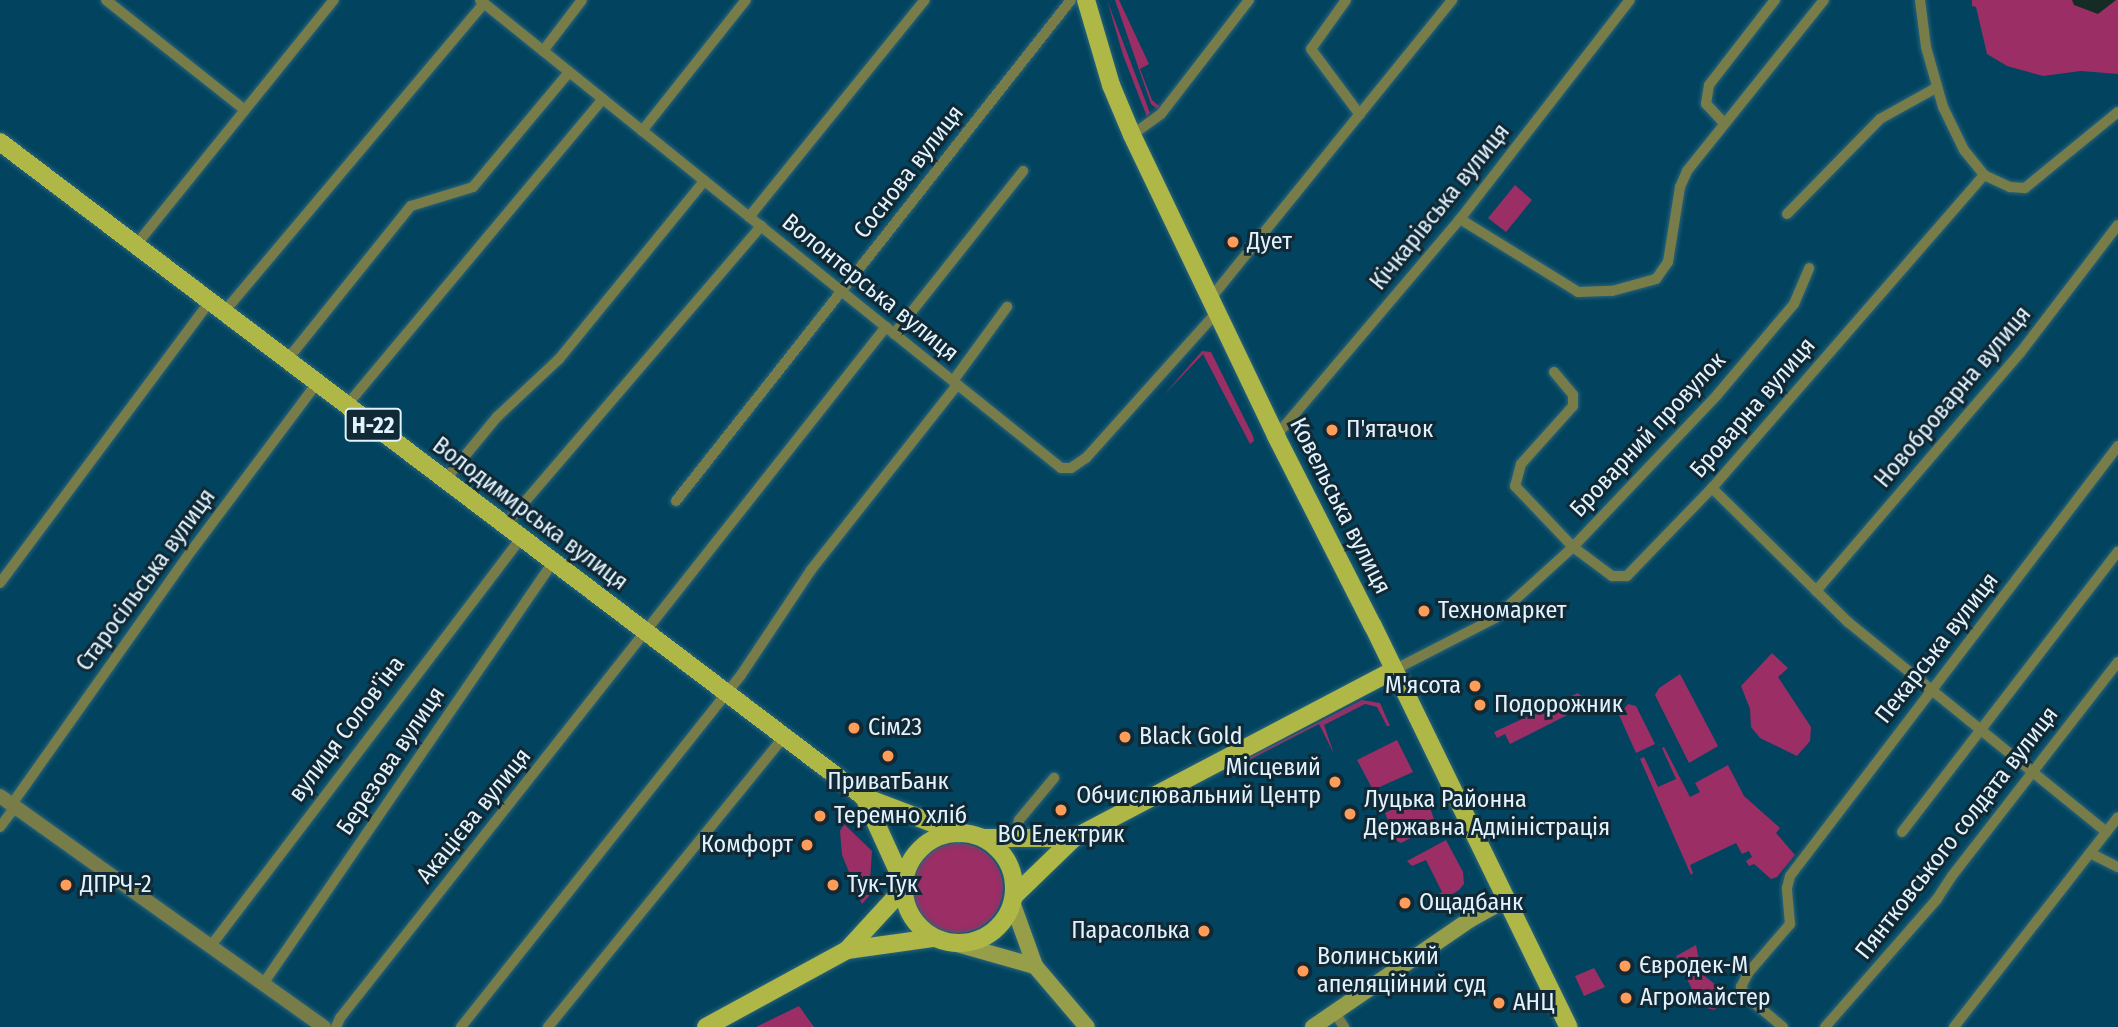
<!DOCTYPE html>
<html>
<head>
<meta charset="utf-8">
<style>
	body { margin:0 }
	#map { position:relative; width:2118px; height:1027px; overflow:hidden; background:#02445f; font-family:"Fira Sans Condensed",sans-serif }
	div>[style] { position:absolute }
	.green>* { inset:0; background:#9a2e65 }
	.round { border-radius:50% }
	.water>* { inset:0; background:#152c25 }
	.roads { filter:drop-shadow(0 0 2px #2a647b) drop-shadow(0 0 2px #2a647b) }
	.minor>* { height:10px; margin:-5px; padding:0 5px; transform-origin:5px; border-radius:5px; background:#777c49 }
	.tertiary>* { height:14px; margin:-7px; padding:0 7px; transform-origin:7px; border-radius:7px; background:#777c49 }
	.secondary>* { height:16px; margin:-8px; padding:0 8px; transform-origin:8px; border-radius:8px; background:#969e49 }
	.primary>* { height:18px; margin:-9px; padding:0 9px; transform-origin:9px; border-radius:9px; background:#afb746 }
	.primary>.ring { margin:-9px; padding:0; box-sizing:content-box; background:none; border:18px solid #afb746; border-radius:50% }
	.dots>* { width:19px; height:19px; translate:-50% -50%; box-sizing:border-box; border:4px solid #112835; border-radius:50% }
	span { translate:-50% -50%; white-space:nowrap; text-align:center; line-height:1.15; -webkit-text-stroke:6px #112835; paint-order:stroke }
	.shield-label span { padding:2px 5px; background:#112835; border:2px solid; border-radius:5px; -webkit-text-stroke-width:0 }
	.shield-label { font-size:23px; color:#e2f3fd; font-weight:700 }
	.street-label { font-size:24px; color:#e2f3fd }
	.poi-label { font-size:24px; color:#e2f3fd }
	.left { translate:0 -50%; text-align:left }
	.right { translate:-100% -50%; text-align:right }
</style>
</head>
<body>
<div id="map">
	<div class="green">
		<div style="clip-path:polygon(1107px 0,1150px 113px,1147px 117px,1123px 55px)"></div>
		<div style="clip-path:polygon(1115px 0,1119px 0,1149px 64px,1140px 69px,1152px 100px,1159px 106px,1165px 101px,1157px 109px,1151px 104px)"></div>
		<div style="clip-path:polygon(1972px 0,2118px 0,2118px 74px,2081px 71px,2043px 76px,2007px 66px,1987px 54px,1976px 7px,1972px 6px)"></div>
		<div style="clip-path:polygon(1515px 185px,1532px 200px,1506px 232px,1488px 218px)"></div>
		<div style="clip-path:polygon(1202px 351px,1211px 352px,1253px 436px,1254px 441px,1250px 444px,1203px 354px,1163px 396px)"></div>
		<div style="clip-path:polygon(1772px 653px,1788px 668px,1778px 677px,1811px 727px,1810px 741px,1797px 756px,1760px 738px,1751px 727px,1750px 709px,1741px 686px)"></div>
		<div style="clip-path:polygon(1680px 674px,1718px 746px,1689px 763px,1655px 695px,1659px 688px)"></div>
		<div style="clip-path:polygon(1578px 693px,1585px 699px,1583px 707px,1510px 744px,1505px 734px,1497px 738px,1494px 732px)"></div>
		<div style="clip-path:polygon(1362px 700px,1380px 703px,1390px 726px,1387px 726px,1377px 707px,1365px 704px,1324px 725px,1334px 754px,1319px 724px,1234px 768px,1250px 757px)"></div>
		<div style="clip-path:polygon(1628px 704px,1636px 706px,1655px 744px,1636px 753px,1619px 715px)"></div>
		<div style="clip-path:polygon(1397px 740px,1413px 772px,1373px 790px,1357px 760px)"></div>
		<div style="clip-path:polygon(1664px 747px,1690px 797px,1700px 792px,1695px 783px,1728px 765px,1744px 796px,1780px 828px,1776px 833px,1795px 855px,1777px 877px,1771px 879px,1754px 864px,1749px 866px,1746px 861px,1752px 857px,1749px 851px,1742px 854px,1736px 843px,1690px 865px,1693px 873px,1691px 875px,1640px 759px,1644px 757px,1658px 787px,1676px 779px,1662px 748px)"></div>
		<div style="clip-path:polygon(1421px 796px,1427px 799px,1436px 825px,1401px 843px,1397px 841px,1385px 813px)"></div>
		<div style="clip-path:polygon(844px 824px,872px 851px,869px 896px,862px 904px,842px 855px,840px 831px)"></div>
		<div style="clip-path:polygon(1446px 840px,1463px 872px,1464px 884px,1459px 890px,1433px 906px,1430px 899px,1442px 892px,1426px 860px,1412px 866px,1407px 861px)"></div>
		<div class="round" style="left:913px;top:843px;width:90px;height:90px"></div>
		<div style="clip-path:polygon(1696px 945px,1702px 974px,1731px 997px,1714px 1010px,1700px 1006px,1676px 956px)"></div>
		<div style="clip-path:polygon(1594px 968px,1605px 987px,1584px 996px,1575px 976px)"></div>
		<div style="clip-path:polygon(799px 1006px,814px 1027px,756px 1027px)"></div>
	</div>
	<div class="water">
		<div style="clip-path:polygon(2072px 0,2116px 0,2098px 14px,2074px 5px)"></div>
	</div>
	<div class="roads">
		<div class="minor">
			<div style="left:106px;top:0;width:177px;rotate:38.4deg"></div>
			<div style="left:480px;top:0;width:746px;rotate:38.85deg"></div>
			<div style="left:1061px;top:468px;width:10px"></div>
			<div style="left:1071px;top:468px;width:18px;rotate:-34deg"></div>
			<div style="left:1086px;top:458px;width:195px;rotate:-48.1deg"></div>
			<div style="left:1346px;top:0;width:60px;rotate:125.5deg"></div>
			<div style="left:1311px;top:49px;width:82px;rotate:53.4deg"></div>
			<div style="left:1920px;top:0;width:47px;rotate:82.7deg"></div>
			<div style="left:1926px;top:47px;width:62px;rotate:74.2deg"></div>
			<div style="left:1943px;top:107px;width:48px;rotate:64deg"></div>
			<div style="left:1964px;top:150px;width:32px;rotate:51deg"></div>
			<div style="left:543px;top:51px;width:64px;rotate:-52.6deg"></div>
			<div style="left:1724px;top:123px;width:26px;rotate:-133deg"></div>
			<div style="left:1706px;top:104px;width:19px;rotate:-81deg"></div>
			<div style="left:1709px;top:85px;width:108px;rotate:-52.2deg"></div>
			<div style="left:642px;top:131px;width:167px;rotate:-51.6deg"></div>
			<div style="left:1132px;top:135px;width:36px;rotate:-36deg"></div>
			<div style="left:1161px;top:114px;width:144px;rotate:-52.3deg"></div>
			<div style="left:1787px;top:214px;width:133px;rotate:-45.6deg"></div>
			<div style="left:1880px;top:119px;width:64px;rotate:-29deg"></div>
			<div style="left:749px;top:217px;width:279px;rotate:-51deg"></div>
			<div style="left:1460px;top:219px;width:139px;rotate:31.7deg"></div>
			<div style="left:1578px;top:292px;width:34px;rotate:-2deg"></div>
			<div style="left:1612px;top:291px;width:46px;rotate:-15.3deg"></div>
			<div style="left:1656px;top:279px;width:21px;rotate:-55deg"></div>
			<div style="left:1668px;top:262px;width:76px;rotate:-80.9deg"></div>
			<div style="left:1680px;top:187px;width:17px;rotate:-66deg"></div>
			<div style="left:1687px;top:171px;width:219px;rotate:-51.3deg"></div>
			<div style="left:136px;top:245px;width:315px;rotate:-51.1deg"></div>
			<div style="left:1210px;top:299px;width:385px;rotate:-51deg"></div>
			<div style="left:224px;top:312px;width:404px;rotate:-49.9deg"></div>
			<div style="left:894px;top:334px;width:208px;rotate:-51.6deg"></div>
			<div style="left:287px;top:360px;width:198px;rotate:-51.2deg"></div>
			<div style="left:411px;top:206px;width:65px;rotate:-17deg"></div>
			<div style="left:473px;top:187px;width:150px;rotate:-50.1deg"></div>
			<div style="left:1554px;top:372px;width:30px;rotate:50deg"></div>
			<div style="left:1573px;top:395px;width:11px;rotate:90deg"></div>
			<div style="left:1573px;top:406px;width:78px;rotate:131.9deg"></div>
			<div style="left:1521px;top:464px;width:23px;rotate:105deg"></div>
			<div style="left:1515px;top:486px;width:84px;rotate:46.4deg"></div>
			<div style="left:1573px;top:547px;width:209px;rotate:-46.5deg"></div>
			<div style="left:1717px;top:395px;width:119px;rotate:-49.8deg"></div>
			<div style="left:1794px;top:304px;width:39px;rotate:-67deg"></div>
			<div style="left:953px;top:381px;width:92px;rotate:-53.9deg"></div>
			<div style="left:347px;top:405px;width:399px;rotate:-50.1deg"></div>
			<div style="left:1276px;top:436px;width:285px;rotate:-49.7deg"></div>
			<div style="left:1460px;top:219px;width:277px;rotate:-52.2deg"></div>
			<div style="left:445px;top:480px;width:82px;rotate:-50.5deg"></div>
			<div style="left:497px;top:417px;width:85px;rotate:-43.1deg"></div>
			<div style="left:559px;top:359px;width:230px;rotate:-50.8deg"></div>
			<div style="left:1712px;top:488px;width:191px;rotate:44.6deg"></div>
			<div style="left:1848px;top:622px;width:333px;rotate:39.1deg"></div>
			<div style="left:676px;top:501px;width:638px;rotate:-51.75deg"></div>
			<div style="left:505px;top:525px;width:394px;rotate:-49.4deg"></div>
			<div style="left:0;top:583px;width:352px;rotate:-53.3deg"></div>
			<div style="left:1816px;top:591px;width:313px;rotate:-49.4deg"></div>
			<div style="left:2020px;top:353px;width:161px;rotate:-52.6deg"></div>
			<div style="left:1394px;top:670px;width:114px;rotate:-27.2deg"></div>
			<div style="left:1495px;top:618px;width:105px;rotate:-42.3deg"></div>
			<div style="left:1573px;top:547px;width:49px;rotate:36.6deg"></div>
			<div style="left:1612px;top:576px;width:15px"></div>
			<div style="left:1627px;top:576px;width:122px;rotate:-46deg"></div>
			<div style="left:1712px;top:488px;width:415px;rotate:-49deg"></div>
			<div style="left:1984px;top:175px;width:29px;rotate:25deg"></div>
			<div style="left:2010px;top:187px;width:15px;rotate:4deg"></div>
			<div style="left:2025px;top:188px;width:120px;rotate:-39.3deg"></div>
			<div style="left:12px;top:804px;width:311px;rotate:-54.7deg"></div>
			<div style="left:192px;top:550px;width:209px;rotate:-53.2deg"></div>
			<div style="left:0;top:827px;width:25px;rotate:-53deg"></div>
			<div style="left:1902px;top:832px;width:354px;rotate:-52.4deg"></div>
			<div style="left:1015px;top:837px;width:17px;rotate:-77deg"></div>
			<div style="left:1019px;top:820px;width:55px;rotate:-50.2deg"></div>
			<div style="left:2092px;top:854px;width:29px;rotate:27deg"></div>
			<div style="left:210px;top:947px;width:514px;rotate:-52.75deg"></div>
			<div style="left:263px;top:984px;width:512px;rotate:-55.5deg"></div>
			<div style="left:1335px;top:1013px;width:17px;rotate:57deg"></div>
			<div style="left:336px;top:1027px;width:10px;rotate:-66deg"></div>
			<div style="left:340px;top:1018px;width:881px;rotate:-51.69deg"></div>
			<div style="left:461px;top:1027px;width:450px;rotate:-51.5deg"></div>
			<div style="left:741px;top:675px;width:126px;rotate:-56.3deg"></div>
			<div style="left:811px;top:570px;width:236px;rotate:-51.7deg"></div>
			<div style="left:548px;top:1027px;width:374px;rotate:-50.9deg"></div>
			<div style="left:1783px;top:1027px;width:47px;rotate:-140.2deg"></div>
			<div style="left:1747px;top:997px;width:12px;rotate:-121deg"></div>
			<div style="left:1741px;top:987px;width:16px;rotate:-63deg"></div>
			<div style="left:1748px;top:973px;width:65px;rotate:-49.4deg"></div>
			<div style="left:1790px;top:924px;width:36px;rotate:-95deg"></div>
			<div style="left:1787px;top:888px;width:12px;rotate:-76deg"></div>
			<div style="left:1790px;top:876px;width:541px;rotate:-52.66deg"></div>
			<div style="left:1825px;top:1027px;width:170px;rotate:-48.8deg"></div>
			<div style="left:1937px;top:899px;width:27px;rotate:-57deg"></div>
			<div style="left:1952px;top:876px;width:271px;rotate:-52.2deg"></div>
			<div style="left:1954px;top:1027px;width:266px;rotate:-52deg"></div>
		</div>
		<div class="tertiary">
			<div style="left:0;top:796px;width:398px;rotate:35.5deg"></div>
		</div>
		<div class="secondary">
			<div style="left:1012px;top:902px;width:68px;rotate:70.2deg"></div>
			<div style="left:1035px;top:966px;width:80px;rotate:49.6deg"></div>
			<div style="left:957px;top:944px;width:81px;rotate:15.8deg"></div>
			<div style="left:1313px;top:1027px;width:191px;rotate:-34.4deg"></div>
			<div style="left:1471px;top:919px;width:41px;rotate:-29.1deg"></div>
		</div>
		<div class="primary">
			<div style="left:1086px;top:0;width:89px;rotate:73.6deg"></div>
			<div style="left:1111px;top:85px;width:54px;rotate:67.2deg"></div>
			<div style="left:1132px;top:135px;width:334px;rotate:64.4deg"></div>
			<div style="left:1276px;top:436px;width:213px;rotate:63deg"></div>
			<div style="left:1373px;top:626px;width:446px;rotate:64deg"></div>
			<div style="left:0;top:142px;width:1084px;rotate:37.17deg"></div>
			<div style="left:864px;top:797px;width:102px;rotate:20.8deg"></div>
			<div style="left:864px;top:797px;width:94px;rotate:65.4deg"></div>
			<div class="ring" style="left:904px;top:833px;width:92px;height:92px"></div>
			<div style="left:983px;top:838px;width:91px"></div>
			<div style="left:1014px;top:896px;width:83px;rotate:-44deg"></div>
			<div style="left:1074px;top:838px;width:361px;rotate:-27.7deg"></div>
			<div style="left:847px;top:950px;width:83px;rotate:-47.4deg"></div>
			<div style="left:706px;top:1027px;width:161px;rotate:-28.6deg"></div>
			<div style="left:847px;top:950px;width:88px;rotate:-7.9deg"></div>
		</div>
	</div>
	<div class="dots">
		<div style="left:1233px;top:242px;background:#fe9c58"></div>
		<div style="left:1332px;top:430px;background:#fe9c58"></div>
		<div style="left:1424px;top:611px;background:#fe9c58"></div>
		<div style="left:1475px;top:686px;background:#fe9c58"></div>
		<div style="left:1480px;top:705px;background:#fe9c58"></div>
		<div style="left:854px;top:728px;background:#fe9c58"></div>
		<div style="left:1125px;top:737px;background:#fe9c58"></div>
		<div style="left:888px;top:756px;background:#fe9c58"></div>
		<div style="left:1335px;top:782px;background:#fe9c58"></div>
		<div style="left:1061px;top:810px;background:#fe9c58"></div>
		<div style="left:1350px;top:814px;background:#fe9c58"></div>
		<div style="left:820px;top:816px;background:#fe9c58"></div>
		<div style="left:807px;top:845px;background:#fe9c58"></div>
		<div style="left:66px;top:885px;background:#fe9c58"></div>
		<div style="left:833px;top:885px;background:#fe9c58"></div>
		<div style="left:1405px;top:903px;background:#fe9c58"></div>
		<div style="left:1204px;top:931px;background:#fe9c58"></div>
		<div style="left:1625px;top:966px;background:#fe9c58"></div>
		<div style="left:1303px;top:971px;background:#fe9c58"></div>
		<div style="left:1626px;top:998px;background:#fe9c58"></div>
		<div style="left:1499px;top:1003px;background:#fe9c58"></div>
	</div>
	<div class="shield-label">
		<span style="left:373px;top:425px">Н-22</span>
	</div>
	<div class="street-label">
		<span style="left:909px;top:172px;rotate:-52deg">Соснова вулиця</span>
		<span style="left:1440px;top:207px;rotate:-51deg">Кічкарівська вулиця</span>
		<span style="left:870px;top:288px;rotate:39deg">Волонтерська вулиця</span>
		<span style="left:1953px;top:397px;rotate:-50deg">Новоброварна вулиця</span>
		<span style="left:1753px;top:408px;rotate:-49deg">Броварна вулиця</span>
		<span style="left:1648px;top:435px;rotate:-47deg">Броварний провулок</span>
		<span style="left:1340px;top:506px;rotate:63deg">Ковельська вулиця</span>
		<span style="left:530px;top:514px;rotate:37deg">Володимирська вулиця</span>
		<span style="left:146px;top:580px;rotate:-54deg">Старосільська вулиця</span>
		<span style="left:1937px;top:648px;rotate:-52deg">Пекарська вулиця</span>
		<span style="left:347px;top:729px;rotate:-53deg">вулиця Солов'їна</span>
		<span style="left:391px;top:761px;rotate:-56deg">Березова вулиця</span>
		<span style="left:474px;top:816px;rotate:-51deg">Акацієва вулиця</span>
		<span style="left:1957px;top:833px;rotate:-52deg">Пянтковського солдата вулиця</span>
	</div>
	<div class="poi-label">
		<span class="left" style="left:1247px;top:242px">Дует</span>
		<span class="left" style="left:1346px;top:430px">П'ятачок</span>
		<span class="left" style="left:1438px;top:611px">Техномаркет</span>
		<span class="right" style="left:1461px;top:686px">М'ясота</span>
		<span class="left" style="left:1494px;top:705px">Подорожник</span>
		<span class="left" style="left:868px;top:728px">Сім23</span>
		<span class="left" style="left:1139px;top:737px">Black Gold</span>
		<span class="right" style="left:1321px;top:782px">Місцевий<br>Обчислювальний Центр</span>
		<span style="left:888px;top:782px">ПриватБанк</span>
		<span class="left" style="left:1364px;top:814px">Луцька Районна<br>Державна Адміністрація</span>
		<span class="left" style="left:834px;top:816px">Теремно хліб</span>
		<span style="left:1061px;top:835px">ВО Електрик</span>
		<span class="right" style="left:793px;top:845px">Комфорт</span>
		<span class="left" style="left:80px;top:885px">ДПРЧ-2</span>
		<span class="left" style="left:847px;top:885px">Тук-Тук</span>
		<span class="left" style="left:1419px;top:903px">Ощадбанк</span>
		<span class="right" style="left:1190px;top:931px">Парасолька</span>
		<span class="left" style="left:1317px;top:971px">Волинський<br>апеляційний суд</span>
		<span class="left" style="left:1639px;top:966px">Євродек-М</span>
		<span class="left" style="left:1640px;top:998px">Агромайстер</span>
		<span class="left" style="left:1513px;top:1003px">АНЦ</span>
	</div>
</div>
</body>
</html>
